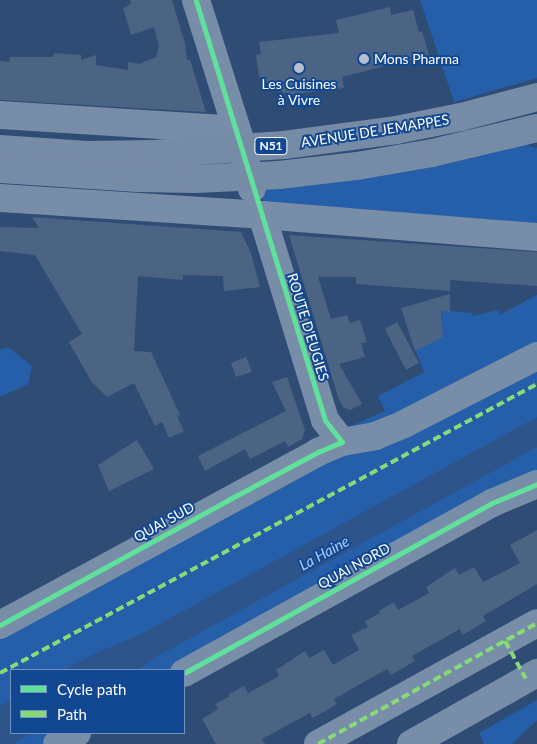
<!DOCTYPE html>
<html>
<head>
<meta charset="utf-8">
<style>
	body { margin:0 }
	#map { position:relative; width:537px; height:744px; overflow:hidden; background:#2f4c75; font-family:Lato,sans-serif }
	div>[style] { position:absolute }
	.green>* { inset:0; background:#255fa9 }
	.water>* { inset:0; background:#2e558b }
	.building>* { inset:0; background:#4c6484 }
	.minor>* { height:28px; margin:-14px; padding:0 14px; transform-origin:14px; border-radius:14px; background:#778da8 }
	.major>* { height:28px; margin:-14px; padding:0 14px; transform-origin:14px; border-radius:14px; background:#768ba6 }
	.quiet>* { height:4px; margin-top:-2px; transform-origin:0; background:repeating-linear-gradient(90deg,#86db77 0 8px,transparent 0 12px) }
	.cycleway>* { height:5px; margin:-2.5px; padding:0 2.5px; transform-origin:2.5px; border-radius:2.5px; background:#60e19b }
	.dots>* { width:14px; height:14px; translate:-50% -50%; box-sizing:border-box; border:2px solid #124892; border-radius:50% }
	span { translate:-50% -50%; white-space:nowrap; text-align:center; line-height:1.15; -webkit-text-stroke:4px #124892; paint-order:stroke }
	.shield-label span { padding:1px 4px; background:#124892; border:1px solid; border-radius:4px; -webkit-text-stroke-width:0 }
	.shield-label { font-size:12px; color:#fff; font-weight:700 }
	.poi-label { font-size:14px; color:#fff }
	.left { translate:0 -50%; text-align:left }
	.street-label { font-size:14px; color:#fff }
	.water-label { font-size:15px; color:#abcef9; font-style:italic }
	.legend { position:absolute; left:10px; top:669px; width:175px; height:65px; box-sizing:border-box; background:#124892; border:1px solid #7191be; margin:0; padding:6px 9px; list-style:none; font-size:15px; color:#fff }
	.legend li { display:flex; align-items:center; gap:10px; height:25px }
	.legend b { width:25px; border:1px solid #7191be }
</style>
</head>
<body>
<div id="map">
	<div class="green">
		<div style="clip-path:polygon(420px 0,537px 0,537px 78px,454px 102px)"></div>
		<div style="clip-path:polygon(525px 145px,537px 148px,537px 227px,266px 207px,259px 188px,426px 167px)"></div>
		<div style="clip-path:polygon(537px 295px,537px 348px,402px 421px,347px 428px,385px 411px,378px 396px,424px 372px,415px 349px,442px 336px,442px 310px,472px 313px,472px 316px,499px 310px,499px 315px)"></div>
		<div style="clip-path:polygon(8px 347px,32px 366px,28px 384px,0 397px,0 350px)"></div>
		<div style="clip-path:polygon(537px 364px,537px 479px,180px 670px,11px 670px,11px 733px,65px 733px,45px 744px,0 744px,0 637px,320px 462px)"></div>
		<div style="clip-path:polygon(537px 700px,537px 720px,512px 744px,484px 744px,479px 733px)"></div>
	</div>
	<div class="water">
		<div style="clip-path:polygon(537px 417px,537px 447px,158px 656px,138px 670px,64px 670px,92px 655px,143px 633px)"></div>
		<div style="clip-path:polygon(11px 700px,11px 733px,33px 733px,12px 744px,0 744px,0 706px)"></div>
	</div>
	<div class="building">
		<div style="clip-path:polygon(130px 0,172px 0,185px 43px,187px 60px,190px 60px,206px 112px,0 100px,0 61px,9px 62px,10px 57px,53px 57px,54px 53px,81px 55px,81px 60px,96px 55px,96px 65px,128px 70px,128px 62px,139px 64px,156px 57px,159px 46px,154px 27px,131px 35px,123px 8px,131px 4px)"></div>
		<div style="clip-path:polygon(390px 7px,391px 15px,413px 10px,419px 32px,422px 31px,429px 55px,342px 77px,344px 88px,287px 95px,259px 77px,256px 55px,261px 54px,259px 42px,339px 33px,336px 20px)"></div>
		<div style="clip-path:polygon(32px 217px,241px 232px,251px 253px,260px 287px,224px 291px,223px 276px,183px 275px,183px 280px,138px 276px,134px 351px,151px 352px,180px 415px,177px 416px,184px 431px,169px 438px,162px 422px,155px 426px,134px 383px,107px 397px,91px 381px,69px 342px,82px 334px,35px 255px,0 251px,0 227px,39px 228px)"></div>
		<div style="clip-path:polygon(289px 235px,537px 252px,537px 286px,450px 280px,450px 291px,356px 284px,356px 277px,318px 277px,331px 319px,347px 315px,350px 323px,360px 320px,367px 342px,361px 343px,365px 357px,339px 364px,362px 404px,350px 410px,343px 407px,338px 397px)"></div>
		<div style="clip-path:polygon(450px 294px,450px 312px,441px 311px,443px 337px,415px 351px,401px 308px)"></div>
		<div style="clip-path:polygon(397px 322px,419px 363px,406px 370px,385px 329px)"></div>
		<div style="clip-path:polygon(246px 357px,252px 372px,236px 377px,231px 363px)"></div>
		<div style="clip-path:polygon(287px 377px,305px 430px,302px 439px,288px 447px,285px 441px,250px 459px,245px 449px,205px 471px,198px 456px,286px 411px,272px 382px)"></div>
		<div style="clip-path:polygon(137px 440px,154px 469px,109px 491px,98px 465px)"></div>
		<div style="clip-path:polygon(537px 530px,537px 584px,483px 616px,486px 621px,462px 635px,460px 629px,435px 643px,412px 656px,415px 661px,391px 675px,387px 669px,353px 688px,334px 699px,337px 704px,313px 718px,310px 713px,262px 739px,265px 744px,216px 744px,202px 719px,218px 709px,215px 704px,230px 696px,229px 694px,244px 686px,248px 693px,263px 685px,279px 676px,276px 670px,305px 651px,309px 658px,324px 650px,333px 665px,359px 650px,351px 635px,368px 627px,365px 621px,380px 613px,379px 611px,394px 602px,398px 610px,413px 602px,429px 593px,426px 587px,455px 568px,459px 575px,474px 567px,483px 582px,520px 563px,510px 545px)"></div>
	</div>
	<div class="minor">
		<div style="left:196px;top:0;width:150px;rotate:72.5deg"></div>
		<div style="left:241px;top:143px;width:47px;rotate:76.6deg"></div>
		<div style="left:0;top:115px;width:236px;rotate:3.6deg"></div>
		<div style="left:0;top:198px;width:263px;rotate:3.7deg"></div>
		<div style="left:262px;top:215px;width:276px;rotate:4.6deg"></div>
		<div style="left:262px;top:215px;width:214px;rotate:72.9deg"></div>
		<div style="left:325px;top:420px;width:28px;rotate:52deg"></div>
		<div style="left:0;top:625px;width:362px;rotate:-28.5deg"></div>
		<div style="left:318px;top:452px;width:26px;rotate:-23deg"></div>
		<div style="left:342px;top:442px;width:34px;rotate:-10deg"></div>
		<div style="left:375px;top:436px;width:31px;rotate:-22deg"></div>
		<div style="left:404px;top:424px;width:149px;rotate:-27.1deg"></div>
		<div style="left:184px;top:673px;width:352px;rotate:-28.9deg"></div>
		<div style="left:492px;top:503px;width:49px;rotate:-22.9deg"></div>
		<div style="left:57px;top:744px;width:23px;rotate:-29deg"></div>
		<div style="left:318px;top:744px;width:250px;rotate:-28.9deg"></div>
		<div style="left:411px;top:744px;width:145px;rotate:-29.4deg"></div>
	</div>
	<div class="major">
		<div style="left:0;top:149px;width:87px;rotate:3.9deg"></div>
		<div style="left:87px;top:155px;width:67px;rotate:-0.9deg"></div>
		<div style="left:154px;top:154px;width:130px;rotate:-4deg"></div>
		<div style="left:284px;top:145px;width:113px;rotate:-7.6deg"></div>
		<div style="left:396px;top:130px;width:66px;rotate:-11.3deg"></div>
		<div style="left:461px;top:117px;width:79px;rotate:-14.7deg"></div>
		<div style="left:0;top:169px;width:138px;rotate:3.7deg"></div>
		<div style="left:138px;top:178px;width:57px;rotate:1deg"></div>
		<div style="left:195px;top:179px;width:84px;rotate:-2.7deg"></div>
		<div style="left:279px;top:175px;width:79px;rotate:-6.6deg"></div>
		<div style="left:357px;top:166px;width:76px;rotate:-9.8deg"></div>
		<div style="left:432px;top:153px;width:108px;rotate:-13.4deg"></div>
	</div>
	<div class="quiet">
		<div style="left:505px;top:641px;width:43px;rotate:61.1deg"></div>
		<div style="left:0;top:673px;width:610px;rotate:-28.29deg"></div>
		<div style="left:318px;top:744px;width:250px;rotate:-28.9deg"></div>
	</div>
	<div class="cycleway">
		<div style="left:0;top:625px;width:260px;rotate:-28.7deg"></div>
		<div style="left:228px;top:500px;width:102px;rotate:-28.1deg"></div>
		<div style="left:318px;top:452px;width:26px;rotate:-23deg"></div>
		<div style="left:342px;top:442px;width:28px;rotate:-128deg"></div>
		<div style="left:325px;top:420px;width:439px;rotate:-107.1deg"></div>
		<div style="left:184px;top:673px;width:352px;rotate:-28.9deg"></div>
		<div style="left:492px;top:503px;width:49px;rotate:-22.9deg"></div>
	</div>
	<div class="dots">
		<div style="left:364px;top:59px;background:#b6c0cf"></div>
		<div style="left:299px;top:68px;background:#b6c0cf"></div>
	</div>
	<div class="shield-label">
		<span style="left:271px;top:146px">N51</span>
	</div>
	<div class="poi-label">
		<span class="left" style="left:374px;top:59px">Mons Pharma</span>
		<span style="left:299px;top:92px">Les Cuisines<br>à Vivre</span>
	</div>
	<div class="street-label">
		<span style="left:375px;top:131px;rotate:-9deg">AVENUE DE JEMAPPES</span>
		<span style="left:308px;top:327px;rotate:73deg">ROUTE D'EUGIES</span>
		<span style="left:164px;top:522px;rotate:-29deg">QUAI SUD</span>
		<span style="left:354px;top:566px;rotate:-29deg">QUAI NORD</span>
	</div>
	<div class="water-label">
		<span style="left:324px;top:553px;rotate:-29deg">La Haine</span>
	</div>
	<ul class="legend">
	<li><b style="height:6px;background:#60e19b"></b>Cycle path</li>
	<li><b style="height:6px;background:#86db77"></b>Path</li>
	</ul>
</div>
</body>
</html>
